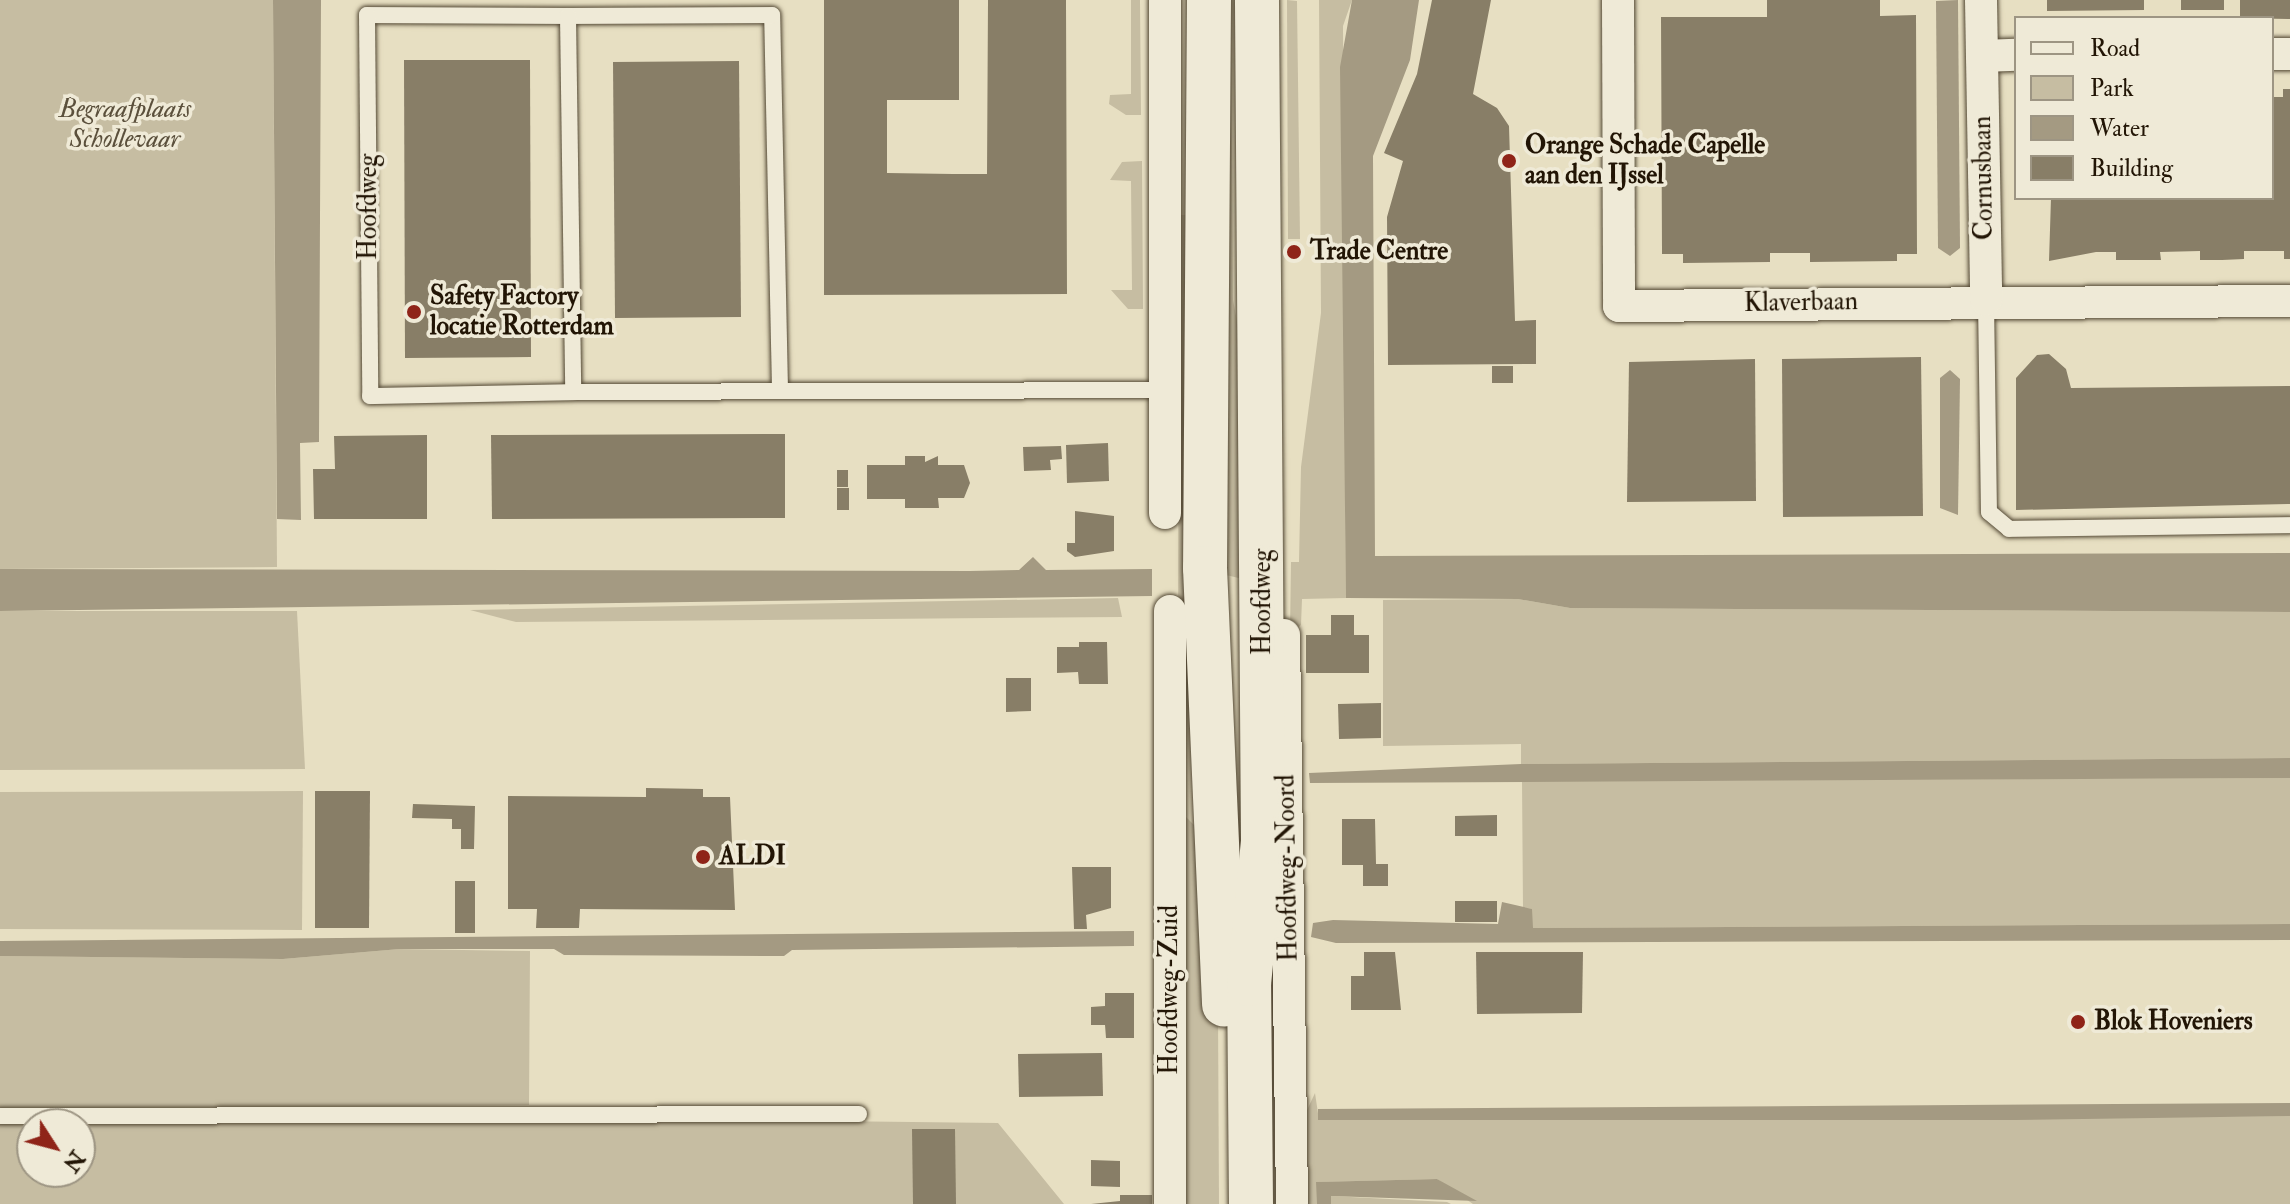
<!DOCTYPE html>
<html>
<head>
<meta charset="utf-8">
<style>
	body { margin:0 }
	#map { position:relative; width:2290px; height:1204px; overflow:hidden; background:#e7dfc2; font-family:"IM FELL Double Pica",serif }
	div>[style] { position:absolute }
	.green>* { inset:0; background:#c6bda2 }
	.water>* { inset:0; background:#a49a82 }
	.building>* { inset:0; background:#887e67 }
	.roads { filter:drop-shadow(0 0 2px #534834) drop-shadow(0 0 2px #534834) }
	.lane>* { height:16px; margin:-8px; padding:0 8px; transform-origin:8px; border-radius:8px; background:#efead7 }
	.street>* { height:32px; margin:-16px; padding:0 16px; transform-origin:16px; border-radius:16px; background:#efead7 }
	.secondary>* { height:44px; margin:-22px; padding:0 22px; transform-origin:22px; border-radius:22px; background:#efead7 }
	.dots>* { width:22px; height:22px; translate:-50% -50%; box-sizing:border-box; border:4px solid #efead7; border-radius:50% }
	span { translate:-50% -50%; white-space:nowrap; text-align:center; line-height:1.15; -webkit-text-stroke:7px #efead7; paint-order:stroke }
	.park-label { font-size:26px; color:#5b503c; font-style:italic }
	.poi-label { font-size:26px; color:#221505; font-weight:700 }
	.left { translate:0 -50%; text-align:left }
	.street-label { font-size:26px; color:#221505 }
	.legend { position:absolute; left:2014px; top:16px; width:260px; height:184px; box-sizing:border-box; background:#efead7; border:2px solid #9d9583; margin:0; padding:10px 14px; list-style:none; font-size:24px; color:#221505 }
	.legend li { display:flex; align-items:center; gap:16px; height:40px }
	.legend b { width:40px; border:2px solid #9d9583 }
	.north { position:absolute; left:16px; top:1108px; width:80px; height:80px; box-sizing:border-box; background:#efead7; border:2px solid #9d9583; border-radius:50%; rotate:126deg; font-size:22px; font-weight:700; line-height:32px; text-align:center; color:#221505 }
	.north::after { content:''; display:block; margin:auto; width:28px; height:36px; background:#8f2418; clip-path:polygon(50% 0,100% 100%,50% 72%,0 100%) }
</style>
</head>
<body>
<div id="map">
	<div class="green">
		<div style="clip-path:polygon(0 0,273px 0,277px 567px,0 569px)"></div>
		<div style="clip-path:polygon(1131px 0,1140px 0,1141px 115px,1126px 115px,1109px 104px,1110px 95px,1131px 94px)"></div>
		<div style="clip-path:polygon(1224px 0,1231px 0,1233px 300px,1245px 364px,1247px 580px,1222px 574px)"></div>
		<div style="clip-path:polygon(1287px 0,1297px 1px,1300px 239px,1288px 239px)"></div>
		<div style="clip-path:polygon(1319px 0,1352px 0,1343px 26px,1346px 598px,1302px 599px,1301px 625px,1290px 634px,1291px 562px,1299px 562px,1301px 467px,1321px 313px)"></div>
		<div style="clip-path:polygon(1142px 161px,1143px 309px,1128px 309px,1111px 290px,1132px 290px,1131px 181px,1110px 180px,1122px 162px)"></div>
		<div style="clip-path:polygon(1179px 215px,1197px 215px,1189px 681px,1178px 681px)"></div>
		<div style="clip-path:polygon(1118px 598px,1122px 617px,516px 622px,470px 610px)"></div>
		<div style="clip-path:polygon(1518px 599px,1570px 608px,2290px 612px,2290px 758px,1521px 764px,1521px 744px,1383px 746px,1383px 600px)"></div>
		<div style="clip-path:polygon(0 611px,297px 611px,305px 769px,0 770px)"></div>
		<div style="clip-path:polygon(2290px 778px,2290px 924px,1532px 928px,1532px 909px,1523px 908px,1522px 781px)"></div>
		<div style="clip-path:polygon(303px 791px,302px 930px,0 929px,0 792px)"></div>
		<div style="clip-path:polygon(1186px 817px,1199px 830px,1218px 1009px,1219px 1204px,1183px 1204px)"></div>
		<div style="clip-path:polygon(400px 949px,530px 951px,529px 1105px,0 1109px,0 956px,283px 959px)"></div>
		<div style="clip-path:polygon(1315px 1093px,1319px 1120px,2290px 1116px,2290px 1204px,1473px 1204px,1437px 1179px,1317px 1182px,1317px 1204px,1303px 1204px,1302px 1121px)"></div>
		<div style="clip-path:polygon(evenodd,640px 1119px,998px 1123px,1064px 1204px,0 1204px,0 1122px,640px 1119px,32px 1124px,80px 1124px,80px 1172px,32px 1172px,32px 1124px)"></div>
		<div style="clip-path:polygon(1331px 1196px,1447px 1202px,1451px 1204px,1331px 1204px)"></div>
	</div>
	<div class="water">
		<div style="clip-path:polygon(273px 0,321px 0,319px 442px,300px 443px,301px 520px,277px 519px)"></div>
		<div style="clip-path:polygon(1352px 0,1419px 0,1410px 60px,1373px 156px,1375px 556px,2290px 553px,2290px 612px,1570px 608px,1518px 599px,1346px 598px,1340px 67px)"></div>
		<div style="clip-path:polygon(1958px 0,1960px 248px,1950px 256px,1938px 248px,1936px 1px)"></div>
		<div style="clip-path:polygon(1950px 370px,1960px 379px,1958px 515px,1940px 508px,1940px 378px)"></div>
		<div style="clip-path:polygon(1033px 557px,1046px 570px,1152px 569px,1152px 596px,0 611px,0 569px,970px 571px,1019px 570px)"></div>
		<div style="clip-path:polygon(2290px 758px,2290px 778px,1310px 783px,1309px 773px,1521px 764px)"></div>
		<div style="clip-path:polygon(1502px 902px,1532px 909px,1533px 928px,2290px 924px,2290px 940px,1336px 943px,1311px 937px,1313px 923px,1333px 920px,1498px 924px)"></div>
		<div style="clip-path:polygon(1134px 931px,1134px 946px,792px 950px,784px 956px,564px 955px,554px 949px,400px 949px,283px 959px,0 956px,0 941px)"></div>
		<div style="clip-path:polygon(2290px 1103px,2290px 1116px,2015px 1120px,1318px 1120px,1318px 1109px)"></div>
		<div style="clip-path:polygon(1437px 1179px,1477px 1201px,1331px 1196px,1331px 1204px,1317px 1204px,1316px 1182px)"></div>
	</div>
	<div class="building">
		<div style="clip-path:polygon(824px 0,959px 0,959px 100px,887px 100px,887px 173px,953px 174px,987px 174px,988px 0,1066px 0,1067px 294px,824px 295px)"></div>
		<div style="clip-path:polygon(1432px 0,1491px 0,1473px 94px,1497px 108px,1509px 126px,1515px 321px,1536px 320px,1536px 364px,1388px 365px,1387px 217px,1403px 161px,1384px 153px,1417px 74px)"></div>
		<div style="clip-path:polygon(1767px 0,1880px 0,1880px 16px,1916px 15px,1917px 254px,1897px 254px,1897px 261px,1810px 262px,1810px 253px,1770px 253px,1770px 262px,1683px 263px,1683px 254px,1662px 254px,1661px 17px,1767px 17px)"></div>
		<div style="clip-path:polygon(2047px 0,2144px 0,2144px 10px,2047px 11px)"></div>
		<div style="clip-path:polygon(2181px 0,2224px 0,2224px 10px,2181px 10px)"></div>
		<div style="clip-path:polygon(2240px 0,2290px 0,2290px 19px,2240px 18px)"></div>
		<div style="clip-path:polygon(404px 60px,530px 60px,531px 357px,405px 358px)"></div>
		<div style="clip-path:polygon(739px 61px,741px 317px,615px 318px,613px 62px)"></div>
		<div style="clip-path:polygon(2283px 89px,2290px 89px,2290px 259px,2284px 259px,2284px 251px,2244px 251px,2244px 259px,2222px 260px,2200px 260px,2200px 251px,2160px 252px,2161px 260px,2116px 260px,2116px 252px,2096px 252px,2049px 261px,2051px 198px,2272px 198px,2272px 97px,2283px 97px)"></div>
		<div style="clip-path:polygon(2049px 354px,2066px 369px,2071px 388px,2290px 386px,2290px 504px,2016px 510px,2016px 378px,2037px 355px)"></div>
		<div style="clip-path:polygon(1921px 357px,1923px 516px,1783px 517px,1782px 359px)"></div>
		<div style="clip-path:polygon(1755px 359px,1756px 501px,1627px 502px,1629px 362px)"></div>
		<div style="clip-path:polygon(1492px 366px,1513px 366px,1513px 383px,1492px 383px)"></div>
		<div style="clip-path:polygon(785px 434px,785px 518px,492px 519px,491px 435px)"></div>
		<div style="clip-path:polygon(427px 435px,427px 519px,314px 519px,313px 469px,335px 469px,334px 436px)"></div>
		<div style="clip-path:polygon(1108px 443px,1109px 481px,1067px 483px,1066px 445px)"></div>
		<div style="clip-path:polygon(1061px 446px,1062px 459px,1050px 460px,1051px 470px,1024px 471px,1023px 447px)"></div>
		<div style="clip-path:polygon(905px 456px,925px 456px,925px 462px,938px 456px,938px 465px,964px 465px,970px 483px,964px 498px,938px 498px,939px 508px,905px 508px,905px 499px,867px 499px,867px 465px,905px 465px)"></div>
		<div style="clip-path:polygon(837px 470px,848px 470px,848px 487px,837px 487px)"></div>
		<div style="clip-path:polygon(837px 488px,849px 488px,849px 510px,837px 510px)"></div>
		<div style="clip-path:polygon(1075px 511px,1114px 516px,1114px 551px,1075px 557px,1067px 551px,1067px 543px,1075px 543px)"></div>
		<div style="clip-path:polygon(1331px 615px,1354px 615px,1354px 635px,1369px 635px,1369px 673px,1306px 673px,1306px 635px,1331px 635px)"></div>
		<div style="clip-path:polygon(1079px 642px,1107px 642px,1108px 684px,1079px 684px,1078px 672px,1057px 673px,1057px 647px,1079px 647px)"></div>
		<div style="clip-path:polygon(1006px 678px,1031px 678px,1031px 711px,1006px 712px)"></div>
		<div style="clip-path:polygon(1381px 703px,1381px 738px,1339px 739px,1338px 704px)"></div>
		<div style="clip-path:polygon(646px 788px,703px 789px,703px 797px,730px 797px,735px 910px,580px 909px,579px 928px,536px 928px,537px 909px,508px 909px,508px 796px,646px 797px)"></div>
		<div style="clip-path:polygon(315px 791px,370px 791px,369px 928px,315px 928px)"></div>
		<div style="clip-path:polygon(413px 804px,475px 806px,474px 849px,461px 849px,461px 829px,452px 829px,452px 819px,412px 818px)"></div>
		<div style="clip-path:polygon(1497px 815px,1497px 836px,1455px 836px,1455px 816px)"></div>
		<div style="clip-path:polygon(1342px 819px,1375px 819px,1376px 864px,1388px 864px,1388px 886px,1363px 886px,1363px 865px,1342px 865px)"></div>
		<div style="clip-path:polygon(1072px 867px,1111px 867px,1111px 908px,1086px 915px,1087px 929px,1074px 929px)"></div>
		<div style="clip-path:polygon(455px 881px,475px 881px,475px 933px,455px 933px)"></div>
		<div style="clip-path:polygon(1455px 901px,1497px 901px,1497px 922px,1455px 922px)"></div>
		<div style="clip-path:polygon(1364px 952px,1395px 952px,1401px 1010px,1351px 1010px,1351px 976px,1364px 976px)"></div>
		<div style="clip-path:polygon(1476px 952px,1583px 952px,1582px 1013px,1477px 1014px)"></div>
		<div style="clip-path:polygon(1105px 993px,1134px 993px,1134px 1038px,1106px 1038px,1105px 1025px,1091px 1025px,1091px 1007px,1105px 1006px)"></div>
		<div style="clip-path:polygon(1102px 1053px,1103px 1096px,1019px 1097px,1018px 1054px)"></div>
		<div style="clip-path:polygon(912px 1129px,955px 1129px,956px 1204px,913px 1204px)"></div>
		<div style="clip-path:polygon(1091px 1160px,1120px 1161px,1120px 1187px,1091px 1186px)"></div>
		<div style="clip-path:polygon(1120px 1195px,1152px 1195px,1152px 1204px,1091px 1204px,1120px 1201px)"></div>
	</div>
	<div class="roads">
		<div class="lane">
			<div style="left:568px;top:16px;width:201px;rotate:-179.7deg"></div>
			<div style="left:367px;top:15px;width:381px;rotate:89.5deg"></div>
			<div style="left:370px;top:396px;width:203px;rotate:-1.1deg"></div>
			<div style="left:1986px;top:300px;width:212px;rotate:89.2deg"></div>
			<div style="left:1989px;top:512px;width:26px;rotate:40deg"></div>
			<div style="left:2009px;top:529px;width:281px;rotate:-0.8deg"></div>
			<div style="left:780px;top:390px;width:375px;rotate:-91.2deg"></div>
			<div style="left:772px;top:15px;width:204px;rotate:179.7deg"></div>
			<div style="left:568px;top:16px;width:376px;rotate:89.2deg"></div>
			<div style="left:573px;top:392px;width:593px;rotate:-0.19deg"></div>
			<div style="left:0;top:1116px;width:859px;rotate:-0.13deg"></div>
		</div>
		<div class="street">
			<div style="left:1618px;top:0;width:306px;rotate:89.8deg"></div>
			<div style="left:1619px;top:306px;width:671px;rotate:-0.43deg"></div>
			<div style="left:1981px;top:0;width:300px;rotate:89deg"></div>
			<div style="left:2272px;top:54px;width:18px"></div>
			<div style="left:1982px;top:56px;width:34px;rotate:-2deg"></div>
			<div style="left:1165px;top:513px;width:513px;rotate:-90deg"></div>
			<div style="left:1170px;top:611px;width:593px;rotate:90deg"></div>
			<div style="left:1284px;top:635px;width:569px;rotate:89.19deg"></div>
		</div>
		<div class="secondary">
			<div style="left:1209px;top:0;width:568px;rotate:90.4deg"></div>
			<div style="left:1205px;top:568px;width:437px;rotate:87.5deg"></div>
			<div style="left:1251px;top:1204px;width:220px;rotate:-90.5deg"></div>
			<div style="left:1249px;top:984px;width:143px;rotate:-84.4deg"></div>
			<div style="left:1263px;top:842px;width:842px;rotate:-90.41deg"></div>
		</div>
	</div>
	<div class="dots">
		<div style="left:1509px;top:161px;background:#8f2418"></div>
		<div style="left:1294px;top:252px;background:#8f2418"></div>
		<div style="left:414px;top:312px;background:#8f2418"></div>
		<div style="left:703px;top:857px;background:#8f2418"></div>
		<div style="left:2078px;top:1022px;background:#8f2418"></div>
	</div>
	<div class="park-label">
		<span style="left:125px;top:125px">Begraafplaats<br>Schollevaar</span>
	</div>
	<div class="poi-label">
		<span class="left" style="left:1525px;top:161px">Orange Schade Capelle<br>aan den IJssel</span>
		<span class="left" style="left:1310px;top:252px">Trade Centre</span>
		<span class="left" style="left:430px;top:312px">Safety Factory<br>locatie Rotterdam</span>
		<span class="left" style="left:719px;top:857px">ALDI</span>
		<span class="left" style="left:2094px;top:1022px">Blok Hoveniers</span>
	</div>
	<div class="street-label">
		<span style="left:1984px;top:178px;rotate:-91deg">Cornusbaan</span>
		<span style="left:369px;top:207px;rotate:-90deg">Hoofdweg</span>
		<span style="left:1801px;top:303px;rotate:-1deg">Klaverbaan</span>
		<span style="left:1263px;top:602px;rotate:-90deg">Hoofdweg</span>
		<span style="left:1288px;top:868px;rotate:-91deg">Hoofdweg-Noord</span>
		<span style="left:1170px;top:990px;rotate:-90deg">Hoofdweg-Zuid</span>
	</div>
	<ul class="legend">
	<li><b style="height:10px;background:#efead7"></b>Road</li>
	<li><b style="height:22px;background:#c6bda2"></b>Park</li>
	<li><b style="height:22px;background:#a49a82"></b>Water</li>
	<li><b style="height:22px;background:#887e67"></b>Building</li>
	</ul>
	<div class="north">N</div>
</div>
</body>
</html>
